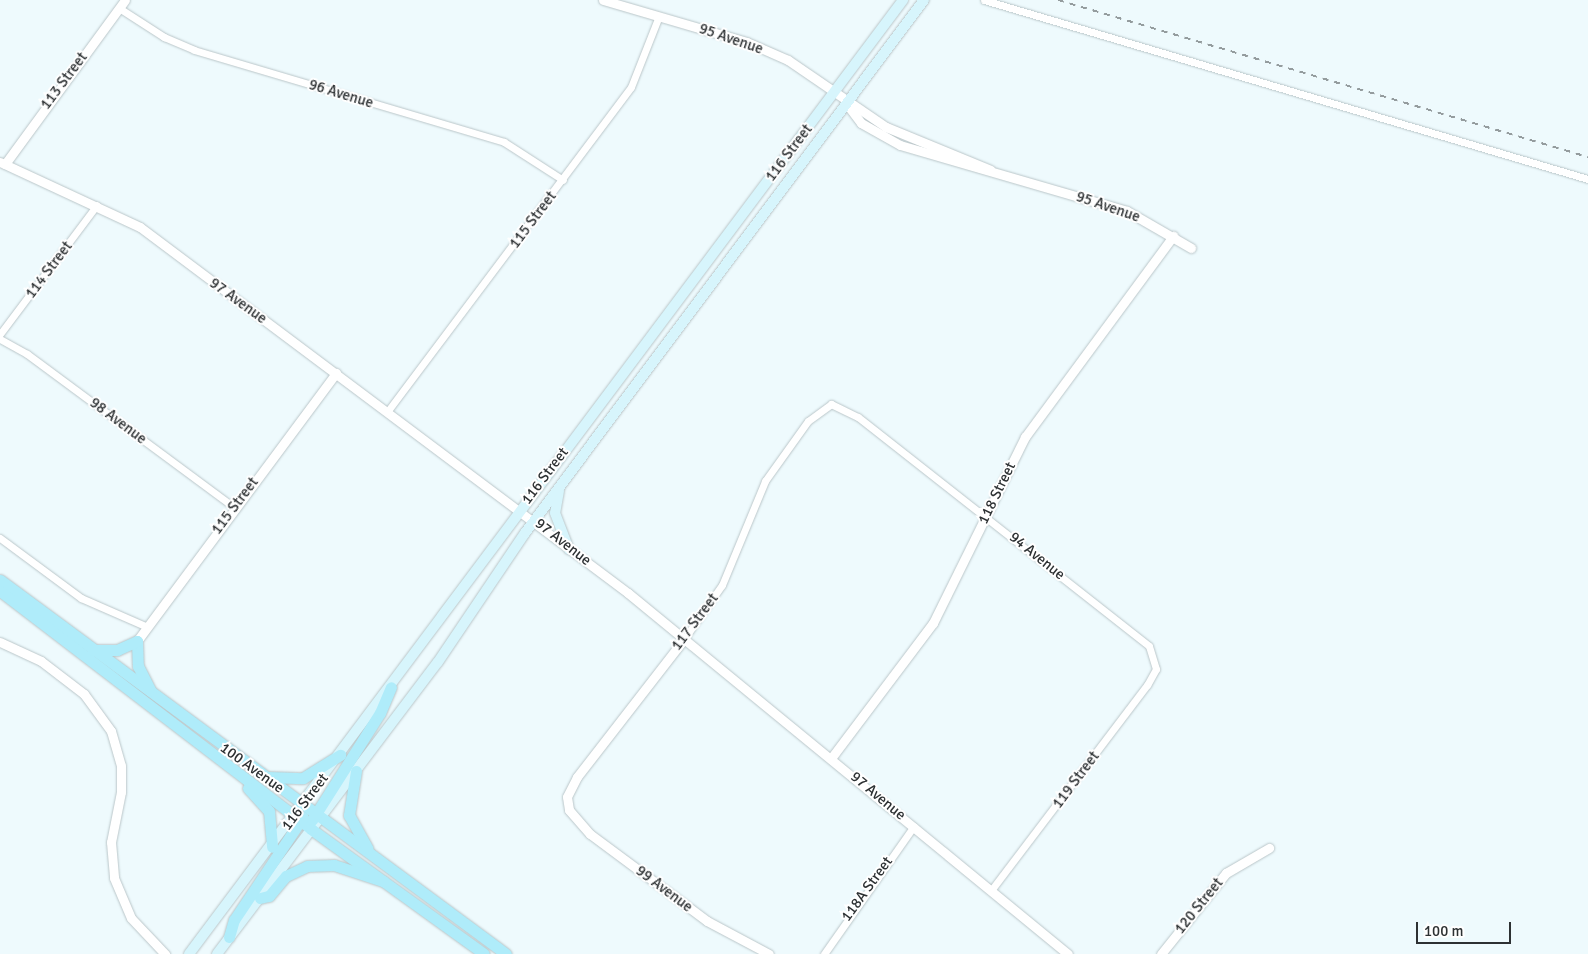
<!DOCTYPE html>
<html>
<head>
<meta charset="utf-8">
<style>
	body { margin:0 }
	#map { position:relative; width:1588px; height:954px; overflow:hidden; background:#eefafd; font-family:Signika,sans-serif }
	div>[style] { position:absolute }
	.roads { filter:drop-shadow(0 0 1px #bac6c9) drop-shadow(0 0 1px #bac6c9) }
	.minor>* { height:7px; margin:-3.5px; padding:0 3.5px; transform-origin:3.5px; border-radius:3.5px; background:#fff }
	.tertiary>* { height:9px; margin:-4.5px; padding:0 4.5px; transform-origin:4.5px; border-radius:4.5px; background:#fff }
	.secondary>* { height:10px; margin:-5px; padding:0 5px; transform-origin:5px; border-radius:5px; background:#d7f5fc }
	.primary>* { height:11px; margin:-5.5px; padding:0 5.5px; transform-origin:5.5px; border-radius:5.5px; background:#afecfa }
	.rail>* { height:2px; margin-top:-1px; transform-origin:0; background:repeating-linear-gradient(90deg,#949c9e 0 6px,transparent 0 12px) }
	span { translate:-50% -50%; white-space:nowrap; text-align:center; line-height:1.15; -webkit-text-stroke:4px #fff; paint-order:stroke }
	.street-label { font-size:15px; color:#2d3133 }
	.scale { position:absolute; left:1416px; top:922px; width:95px; height:22px; box-sizing:border-box; border:2px solid #2d3133; border-top:0; padding-left:6px; font-size:15px; line-height:18px; white-space:nowrap; color:#2d3133; -webkit-text-stroke:4px #fff; paint-order:stroke }
</style>
</head>
<body>
<div id="map">
	<div class="roads">
		<div class="minor">
			<div style="left:984px;top:0;width:630px;rotate:16.51deg"></div>
			<div style="left:119px;top:8px;width:54px;rotate:32.8deg"></div>
			<div style="left:164px;top:37px;width:33px;rotate:23deg"></div>
			<div style="left:194px;top:50px;width:323px;rotate:16.5deg"></div>
			<div style="left:504px;top:142px;width:70px;rotate:32.8deg"></div>
			<div style="left:0;top:334px;width:161px;rotate:-53.1deg"></div>
			<div style="left:0;top:339px;width:31px;rotate:29deg"></div>
			<div style="left:27px;top:354px;width:257px;rotate:36.5deg"></div>
			<div style="left:387px;top:412px;width:406px;rotate:-53.1deg"></div>
			<div style="left:631px;top:87px;width:76px;rotate:-68.5deg"></div>
			<div style="left:0;top:538px;width:101px;rotate:36.5deg"></div>
			<div style="left:81px;top:598px;width:70px;rotate:23.6deg"></div>
			<div style="left:684px;top:639px;width:66px;rotate:-54.9deg"></div>
			<div style="left:722px;top:585px;width:113px;rotate:-67.5deg"></div>
			<div style="left:765px;top:481px;width:74px;rotate:-54.4deg"></div>
			<div style="left:808px;top:421px;width:29px;rotate:-36deg"></div>
			<div style="left:831px;top:404px;width:30px;rotate:26deg"></div>
			<div style="left:858px;top:417px;width:370px;rotate:38.2deg"></div>
			<div style="left:1149px;top:646px;width:24px;rotate:73deg"></div>
			<div style="left:1156px;top:669px;width:18px;rotate:119deg"></div>
			<div style="left:1147px;top:685px;width:256px;rotate:127.2deg"></div>
			<div style="left:824px;top:954px;width:156px;rotate:-54.9deg"></div>
		</div>
		<div class="tertiary">
			<div style="left:603px;top:0;width:150px;rotate:16.3deg"></div>
			<div style="left:747px;top:42px;width:45px;rotate:23.7deg"></div>
			<div style="left:788px;top:60px;width:119px;rotate:34.4deg"></div>
			<div style="left:886px;top:127px;width:113px;rotate:22.3deg"></div>
			<div style="left:846px;top:103px;width:25px;rotate:53deg"></div>
			<div style="left:861px;top:123px;width:45px;rotate:29.4deg"></div>
			<div style="left:900px;top:145px;width:236px;rotate:16.2deg"></div>
			<div style="left:1127px;top:211px;width:74px;rotate:30deg"></div>
			<div style="left:0;top:162px;width:154px;rotate:24.9deg"></div>
			<div style="left:140px;top:227px;width:610px;rotate:36.87deg"></div>
			<div style="left:628px;top:593px;width:569px;rotate:39.37deg"></div>
			<div style="left:5px;top:164px;width:203px;rotate:-53.8deg"></div>
			<div style="left:684px;top:639px;width:175px;rotate:127.8deg"></div>
			<div style="left:577px;top:777px;width:22px;rotate:117deg"></div>
			<div style="left:567px;top:797px;width:13px;rotate:81deg"></div>
			<div style="left:569px;top:810px;width:32px;rotate:49deg"></div>
			<div style="left:590px;top:834px;width:146px;rotate:36.6deg"></div>
			<div style="left:707px;top:921px;width:70px;rotate:28deg"></div>
			<div style="left:137px;top:641px;width:334px;rotate:-53.4deg"></div>
			<div style="left:0;top:642px;width:45px;rotate:24.9deg"></div>
			<div style="left:41px;top:661px;width:54px;rotate:37.5deg"></div>
			<div style="left:84px;top:694px;width:46px;rotate:53.9deg"></div>
			<div style="left:111px;top:731px;width:36px;rotate:74deg"></div>
			<div style="left:121px;top:766px;width:26px;rotate:90deg"></div>
			<div style="left:121px;top:792px;width:51px;rotate:101.3deg"></div>
			<div style="left:111px;top:842px;width:36px;rotate:85deg"></div>
			<div style="left:114px;top:878px;width:43px;rotate:67deg"></div>
			<div style="left:131px;top:918px;width:50px;rotate:46.6deg"></div>
			<div style="left:832px;top:757px;width:168px;rotate:-53deg"></div>
			<div style="left:933px;top:623px;width:208px;rotate:-63.7deg"></div>
			<div style="left:1025px;top:437px;width:250px;rotate:-53.6deg"></div>
			<div style="left:1161px;top:954px;width:104px;rotate:-51.3deg"></div>
			<div style="left:1226px;top:873px;width:50px;rotate:-30.2deg"></div>
		</div>
		<div class="secondary">
			<div style="left:559px;top:491px;width:22px;rotate:100deg"></div>
			<div style="left:555px;top:513px;width:39px;rotate:69deg"></div>
			<div style="left:189px;top:954px;width:1192px;rotate:-53.19deg"></div>
			<div style="left:217px;top:954px;width:366px;rotate:-52.9deg"></div>
			<div style="left:438px;top:662px;width:156px;rotate:-56deg"></div>
			<div style="left:525px;top:533px;width:666px;rotate:-53.18deg"></div>
		</div>
		<div class="primary">
			<div style="left:0;top:580px;width:629px;rotate:36.47deg"></div>
			<div style="left:0;top:591px;width:392px;rotate:37.4deg"></div>
			<div style="left:311px;top:829px;width:213px;rotate:35.8deg"></div>
			<div style="left:137px;top:641px;width:25px;rotate:88deg"></div>
			<div style="left:138px;top:666px;width:28px;rotate:63deg"></div>
			<div style="left:93px;top:650px;width:24px"></div>
			<div style="left:117px;top:650px;width:22px;rotate:-24deg"></div>
			<div style="left:356px;top:771px;width:45px;rotate:99deg"></div>
			<div style="left:349px;top:815px;width:38px;rotate:61deg"></div>
			<div style="left:268px;top:777px;width:35px;rotate:2deg"></div>
			<div style="left:303px;top:778px;width:44px;rotate:-31.9deg"></div>
			<div style="left:248px;top:788px;width:31px;rotate:48deg"></div>
			<div style="left:269px;top:811px;width:36px;rotate:85deg"></div>
			<div style="left:312px;top:820px;width:127px;rotate:-57.6deg"></div>
			<div style="left:380px;top:713px;width:28px;rotate:-67deg"></div>
			<div style="left:260px;top:898px;width:9px;rotate:-13deg"></div>
			<div style="left:269px;top:896px;width:26px;rotate:-50deg"></div>
			<div style="left:286px;top:876px;width:23px;rotate:-25deg"></div>
			<div style="left:307px;top:866px;width:27px;rotate:-2deg"></div>
			<div style="left:334px;top:865px;width:52px;rotate:18.1deg"></div>
			<div style="left:229px;top:937px;width:18px;rotate:-74deg"></div>
			<div style="left:234px;top:920px;width:124px;rotate:-56.2deg"></div>
		</div>
	</div>
	<div class="rail">
		<div style="left:1058px;top:0;width:553px;rotate:16.5deg"></div>
	</div>
	<div class="street-label">
		<span style="left:731px;top:39px;rotate:19deg">95 Avenue</span>
		<span style="left:64px;top:81px;rotate:-53deg">113 Street</span>
		<span style="left:341px;top:94px;rotate:17deg">96 Avenue</span>
		<span style="left:789px;top:153px;rotate:-53deg">116 Street</span>
		<span style="left:1108px;top:207px;rotate:19deg">95 Avenue</span>
		<span style="left:533px;top:220px;rotate:-53deg">115 Street</span>
		<span style="left:49px;top:270px;rotate:-53deg">114 Street</span>
		<span style="left:238px;top:301px;rotate:36deg">97 Avenue</span>
		<span style="left:118px;top:421px;rotate:37deg">98 Avenue</span>
		<span style="left:545px;top:476px;rotate:-53deg">116 Street</span>
		<span style="left:997px;top:493px;rotate:-64deg">118 Street</span>
		<span style="left:235px;top:506px;rotate:-53deg">115 Street</span>
		<span style="left:563px;top:542px;rotate:38deg">97 Avenue</span>
		<span style="left:1037px;top:556px;rotate:39deg">94 Avenue</span>
		<span style="left:695px;top:622px;rotate:-53deg">117 Street</span>
		<span style="left:252px;top:768px;rotate:36deg">100 Avenue</span>
		<span style="left:1076px;top:780px;rotate:-53deg">119 Street</span>
		<span style="left:878px;top:796px;rotate:40deg">97 Avenue</span>
		<span style="left:305px;top:802px;rotate:-53deg">116 Street</span>
		<span style="left:664px;top:889px;rotate:37deg">99 Avenue</span>
		<span style="left:867px;top:889px;rotate:-54deg">118A Street</span>
		<span style="left:1199px;top:906px;rotate:-51deg">120 Street</span>
	</div>
	<div class="scale">100 m</div>
</div>
</body>
</html>
